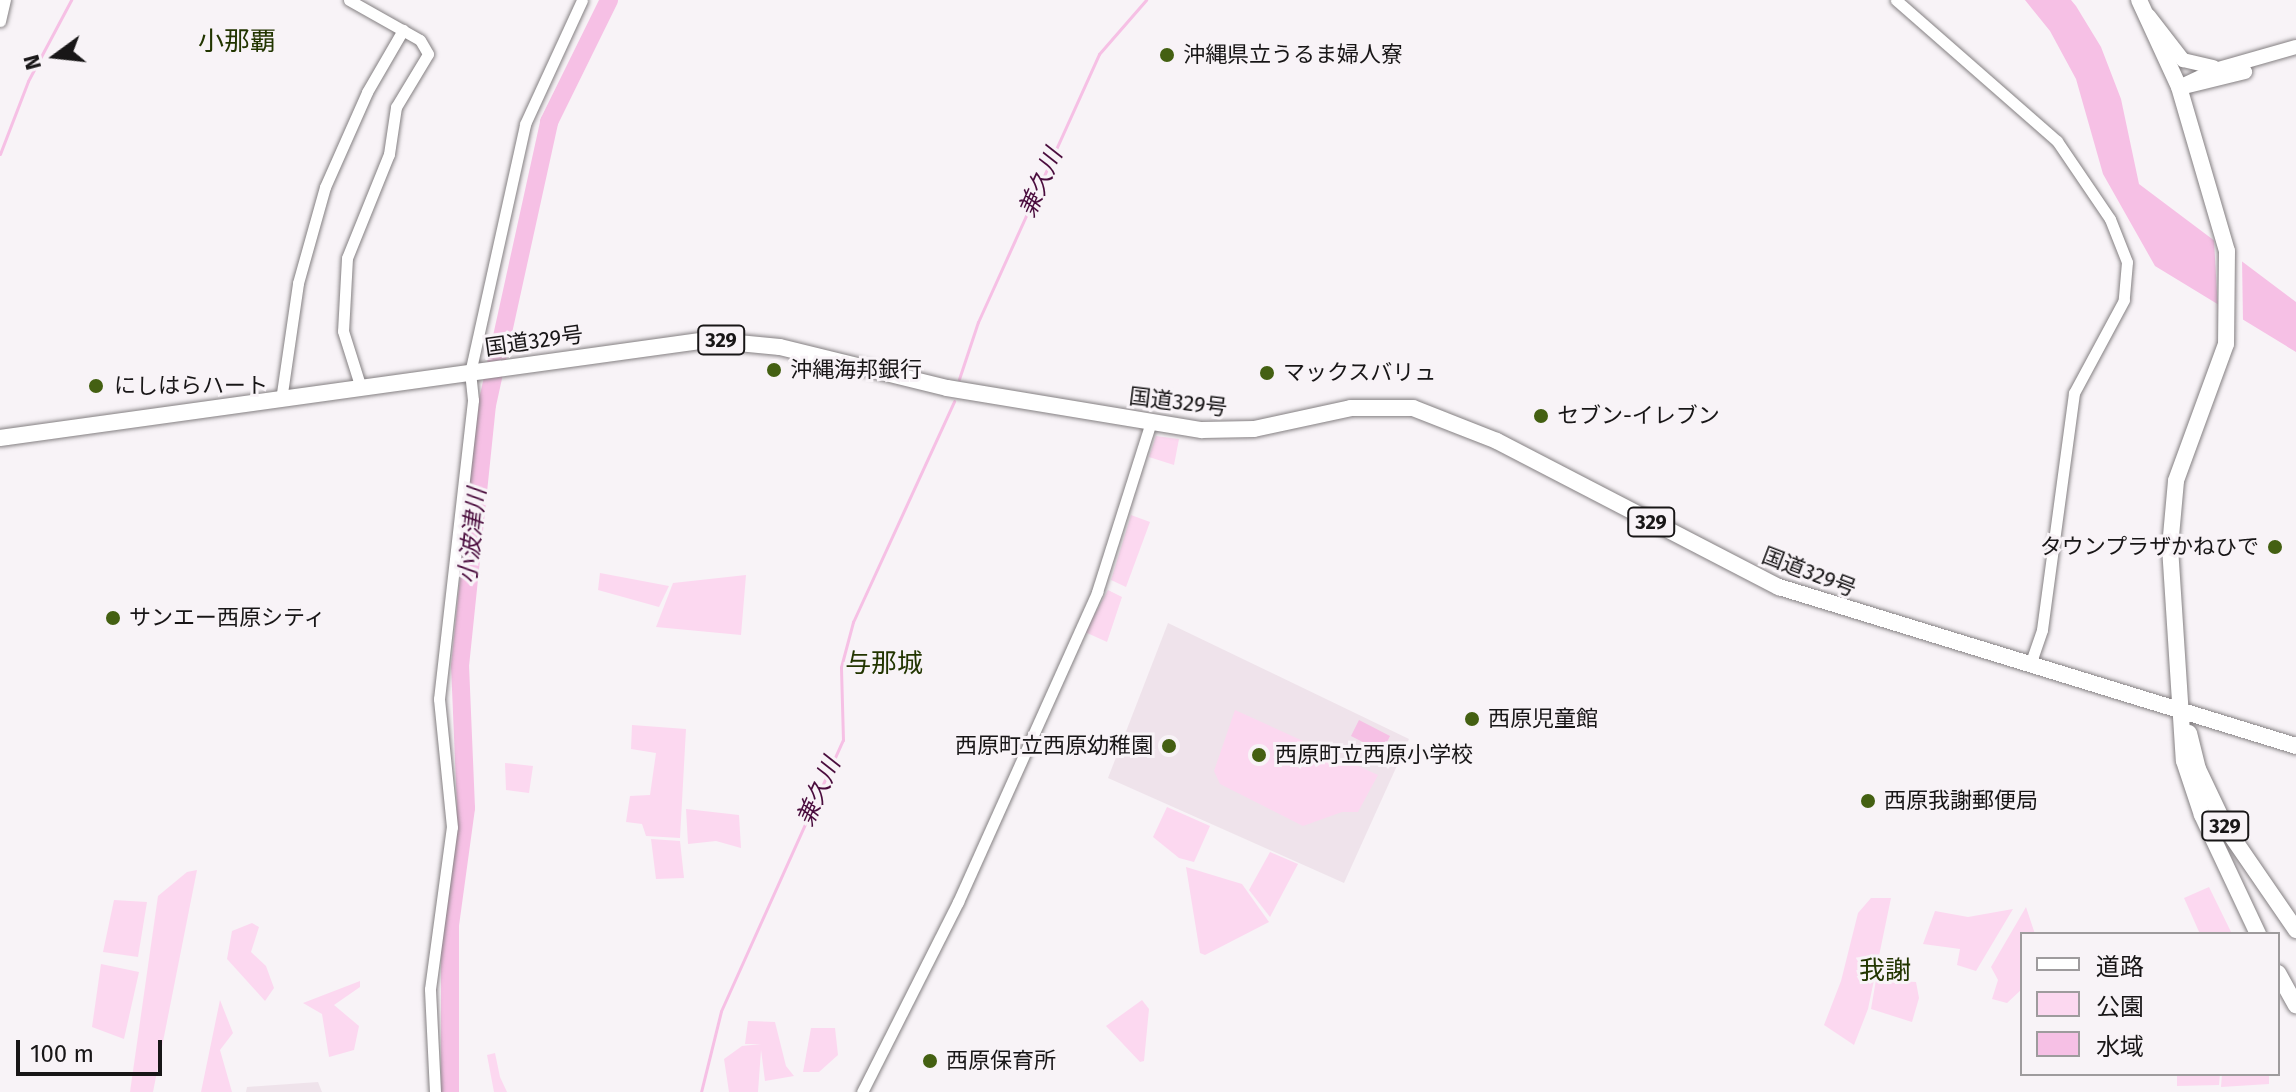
<!DOCTYPE html>
<html>
<head>
<meta charset="utf-8">
<style>
	body { margin:0 }
	#map { position:relative; width:2296px; height:1092px; overflow:hidden; background:#f8f3f7; font-family:"Fira Sans","Noto Sans JP",sans-serif }
	div>[style] { position:absolute }
	.built>* { inset:0; background:#efe3eb }
	.green>* { inset:0; background:#fcd8f0 }
	.water>* { inset:0; background:#f6c0e5 }
	.pier>* { inset:0; background:#f8f3f7 }
	.stream>* { height:3px; margin:-1.5px; padding:0 1.5px; transform-origin:1.5px; border-radius:1.5px; background:#f6c0e5 }
	.river>* { height:18px; margin:-9px; padding:0 9px; transform-origin:9px; border-radius:9px; background:#f6c0e5 }
	.roads { filter:drop-shadow(0 0 2px #848082) drop-shadow(0 0 2px #848082) }
	.minor>* { height:11px; margin:-5.5px; padding:0 5.5px; transform-origin:5.5px; border-radius:5.5px; background:#fff }
	.major>* { height:14px; margin:-7px; padding:0 7px; transform-origin:7px; border-radius:7px; background:#fff }
	.highway>* { height:16px; margin:-8px; padding:0 8px; transform-origin:8px; border-radius:8px; background:#fff }
	.dots>* { width:22px; height:22px; translate:-50% -50%; box-sizing:border-box; border:4px solid #f8f3f7; border-radius:50% }
	span { translate:-50% -50%; white-space:nowrap; text-align:center; line-height:1.15; -webkit-text-stroke:6px #f8f3f7; paint-order:stroke }
	.shield-label span { padding:2px 6px; background:#f8f3f7; border:2px solid; border-radius:6px; -webkit-text-stroke-width:0 }
	.shield-label { font-size:20px; color:#181617; font-weight:700 }
	.poi-label { font-size:22px; color:#181617 }
	.left { translate:0 -50%; text-align:left }
	.right { translate:-100% -50%; text-align:right }
	.street-label { font-size:22px; color:#181617 }
	.water-label { font-size:24px; color:#4a0c3d; font-style:italic }
	.quarter-label { font-size:26px; color:#223500 }
	.legend { position:absolute; left:2020px; top:932px; width:260px; height:144px; box-sizing:border-box; background:#f8f3f7; border:2px solid #9e9b9d; margin:0; padding:10px 14px; list-style:none; font-size:24px; color:#181617 }
	.legend li { display:flex; align-items:center; gap:16px; height:40px }
	.legend b { width:40px; border:2px solid #9e9b9d }
	.north { position:absolute; left:16px; top:16px; width:80px; height:80px; -webkit-text-stroke:6px #f8f3f7; paint-order:stroke; rotate:255deg; font-size:22px; font-weight:700; line-height:32px; text-align:center; color:#181617 }
	.north::after { content:''; display:block; margin:auto; width:28px; height:36px; background:#181617; clip-path:polygon(50% 0,100% 100%,50% 72%,0 100%) }
	.scale { position:absolute; left:16px; top:1040px; width:146px; height:36px; box-sizing:border-box; border:4px solid #181617; border-top:0; padding-left:10px; font-size:24px; line-height:28px; white-space:nowrap; color:#181617; -webkit-text-stroke:6px #f8f3f7; paint-order:stroke }
</style>
</head>
<body>
<div id="map">
	<div class="built">
		<div style="clip-path:polygon(1168px 623px,1409px 739px,1344px 883px,1108px 778px)"></div>
		<div style="clip-path:polygon(318px 1082px,322px 1092px,246px 1092px,247px 1087px)"></div>
	</div>
	<div class="green">
		<div style="clip-path:polygon(1156px 436px,1179px 439px,1174px 465px,1149px 457px)"></div>
		<div style="clip-path:polygon(1131px 515px,1150px 522px,1126px 587px,1111px 580px)"></div>
		<div style="clip-path:polygon(600px 573px,669px 586px,659px 607px,598px 590px)"></div>
		<div style="clip-path:polygon(746px 575px,741px 635px,656px 627px,673px 583px)"></div>
		<div style="clip-path:polygon(1108px 590px,1122px 597px,1107px 642px,1085px 632px)"></div>
		<div style="clip-path:polygon(1235px 710px,1378px 775px,1358px 812px,1342px 812px,1303px 826px,1220px 784px,1214px 771px)"></div>
		<div style="clip-path:polygon(632px 725px,686px 729px,680px 838px,646px 836px,642px 824px,626px 822px,630px 796px,650px 795px,656px 753px,631px 749px)"></div>
		<div style="clip-path:polygon(505px 763px,533px 766px,529px 793px,506px 790px)"></div>
		<div style="clip-path:polygon(1167px 807px,1210px 826px,1194px 862px,1179px 858px,1153px 837px)"></div>
		<div style="clip-path:polygon(686px 809px,739px 815px,741px 848px,716px 841px,688px 844px)"></div>
		<div style="clip-path:polygon(651px 839px,680px 841px,684px 878px,656px 879px)"></div>
		<div style="clip-path:polygon(1270px 852px,1298px 864px,1270px 917px,1249px 890px)"></div>
		<div style="clip-path:polygon(1186px 867px,1242px 884px,1269px 922px,1205px 955px,1200px 953px)"></div>
		<div style="clip-path:polygon(197px 870px,153px 1092px,130px 1092px,158px 896px,187px 872px)"></div>
		<div style="clip-path:polygon(2209px 887px,2232px 934px,2200px 934px,2184px 898px)"></div>
		<div style="clip-path:polygon(1871px 898px,1891px 898px,1868px 1009px,1854px 1045px,1824px 1025px,1841px 981px,1858px 913px)"></div>
		<div style="clip-path:polygon(114px 900px,147px 902px,138px 957px,103px 952px)"></div>
		<div style="clip-path:polygon(2026px 907px,2035px 934px,2022px 934px,2022px 989px,2007px 1003px,1992px 999px,1998px 980px,1991px 967px)"></div>
		<div style="clip-path:polygon(2013px 909px,1976px 971px,1957px 965px,1960px 949px,1923px 944px,1935px 911px,1968px 917px)"></div>
		<div style="clip-path:polygon(252px 923px,259px 927px,251px 952px,266px 966px,274px 988px,265px 1001px,227px 959px,232px 931px)"></div>
		<div style="clip-path:polygon(101px 964px,139px 972px,124px 1039px,92px 1027px)"></div>
		<div style="clip-path:polygon(1876px 980px,1916px 982px,1919px 998px,1912px 1022px,1871px 1009px)"></div>
		<div style="clip-path:polygon(360px 981px,360px 987px,334px 1005px,359px 1026px,354px 1050px,329px 1057px,322px 1014px,303px 1003px)"></div>
		<div style="clip-path:polygon(220px 1000px,233px 1033px,220px 1050px,232px 1092px,201px 1092px)"></div>
		<div style="clip-path:polygon(1142px 1000px,1149px 1009px,1144px 1061px,1140px 1062px,1106px 1026px)"></div>
		<div style="clip-path:polygon(748px 1021px,775px 1022px,786px 1066px,794px 1076px,765px 1081px,761px 1050px,758px 1092px,729px 1092px,724px 1059px,742px 1046px,761px 1044px,745px 1044px)"></div>
		<div style="clip-path:polygon(811px 1028px,835px 1028px,838px 1055px,819px 1072px,803px 1072px)"></div>
		<div style="clip-path:polygon(495px 1053px,500px 1077px,507px 1092px,494px 1092px,487px 1055px)"></div>
		<div style="clip-path:polygon(2177px 1074px,2220px 1074px,2219px 1085px,2177px 1086px)"></div>
		<div style="clip-path:polygon(2222px 1074px,2269px 1074px,2269px 1084px,2221px 1087px)"></div>
	</div>
	<div class="water">
		<div style="clip-path:polygon(2025px 0,2071px 0,2076px 6px,2101px 47px,2121px 99px,2139px 184px,2296px 302px,2296px 352px,2155px 266px,2103px 174px,2076px 79px,2050px 31px)"></div>
		<div style="clip-path:polygon(1359px 720px,1390px 736px,1382px 752px,1351px 736px)"></div>
	</div>
	<div class="pier">
		<div style="clip-path:polygon(2214px 240px,2242px 259px,2243px 324px,2218px 310px)"></div>
	</div>
	<div class="stream">
		<div style="left:0;top:154px;width:78px;rotate:-69deg"></div>
		<div style="left:28px;top:81px;width:92px;rotate:-62deg"></div>
		<div style="left:959px;top:379px;width:60px;rotate:-71.6deg"></div>
		<div style="left:978px;top:322px;width:294px;rotate:-65.7deg"></div>
		<div style="left:1099px;top:54px;width:72px;rotate:-49deg"></div>
		<div style="left:701px;top:1092px;width:83px;rotate:-76.1deg"></div>
		<div style="left:721px;top:1011px;width:297px;rotate:-65.8deg"></div>
		<div style="left:843px;top:740px;width:73px;rotate:-91.6deg"></div>
		<div style="left:841px;top:667px;width:47px;rotate:-75.1deg"></div>
		<div style="left:853px;top:622px;width:243px;rotate:-65.4deg"></div>
	</div>
	<div class="river">
		<div style="left:450px;top:1092px;width:167px;rotate:-90deg"></div>
		<div style="left:450px;top:925px;width:118px;rotate:-82.2deg"></div>
		<div style="left:466px;top:808px;width:142px;rotate:-92.4deg"></div>
		<div style="left:460px;top:666px;width:262px;rotate:-84.1deg"></div>
		<div style="left:487px;top:405px;width:290px;rotate:-77.6deg"></div>
		<div style="left:549px;top:122px;width:136px;rotate:-63.8deg"></div>
	</div>
	<div class="roads">
		<div class="minor">
			<div style="left:349px;top:0;width:81px;rotate:29.4deg"></div>
			<div style="left:420px;top:40px;width:16px;rotate:60deg"></div>
			<div style="left:428px;top:54px;width:62px;rotate:121.1deg"></div>
			<div style="left:396px;top:107px;width:48px;rotate:98.5deg"></div>
			<div style="left:389px;top:154px;width:112px;rotate:112deg"></div>
			<div style="left:347px;top:258px;width:73px;rotate:93.1deg"></div>
			<div style="left:343px;top:331px;width:60px;rotate:72.5deg"></div>
			<div style="left:1896px;top:0;width:214px;rotate:41.2deg"></div>
			<div style="left:2057px;top:141px;width:94px;rotate:55.8deg"></div>
			<div style="left:2110px;top:219px;width:46px;rotate:68.4deg"></div>
			<div style="left:2127px;top:262px;width:38px;rotate:95deg"></div>
			<div style="left:2124px;top:300px;width:106px;rotate:118.3deg"></div>
			<div style="left:2074px;top:393px;width:239px;rotate:97.7deg"></div>
			<div style="left:2042px;top:630px;width:34px;rotate:109deg"></div>
			<div style="left:0;top:21px;width:22px;rotate:-77deg"></div>
			<div style="left:281px;top:400px;width:118px;rotate:-81.7deg"></div>
			<div style="left:298px;top:283px;width:100px;rotate:-74.3deg"></div>
			<div style="left:325px;top:187px;width:104px;rotate:-66.1deg"></div>
			<div style="left:367px;top:92px;width:72px;rotate:-59.9deg"></div>
			<div style="left:435px;top:1092px;width:103px;rotate:-92.8deg"></div>
			<div style="left:430px;top:989px;width:163px;rotate:-82.3deg"></div>
			<div style="left:452px;top:827px;width:129px;rotate:-95.8deg"></div>
			<div style="left:439px;top:699px;width:301px;rotate:-83.5deg"></div>
			<div style="left:473px;top:400px;width:27px;rotate:-96deg"></div>
			<div style="left:470px;top:373px;width:255px;rotate:-77.5deg"></div>
			<div style="left:525px;top:124px;width:136px;rotate:-65.3deg"></div>
			<div style="left:862px;top:1092px;width:213px;rotate:-63.2deg"></div>
			<div style="left:958px;top:902px;width:340px;rotate:-65.8deg"></div>
			<div style="left:1097px;top:592px;width:178px;rotate:-72.4deg"></div>
		</div>
		<div class="major">
			<div style="left:2149px;top:16px;width:56px;rotate:52.3deg"></div>
			<div style="left:2183px;top:60px;width:31px;rotate:13deg"></div>
			<div style="left:2179px;top:87px;width:40px;rotate:-25deg"></div>
			<div style="left:2215px;top:70px;width:84px;rotate:-15.9deg"></div>
			<div style="left:2184px;top:87px;width:63px;rotate:-13.8deg"></div>
		</div>
		<div class="highway">
			<div style="left:2139px;top:0;width:96px;rotate:65.3deg"></div>
			<div style="left:2179px;top:87px;width:171px;rotate:73.7deg"></div>
			<div style="left:2227px;top:251px;width:93px;rotate:90.6deg"></div>
			<div style="left:2226px;top:344px;width:146px;rotate:110.1deg"></div>
			<div style="left:2176px;top:481px;width:66px;rotate:95.2deg"></div>
			<div style="left:2170px;top:547px;width:214px;rotate:86.3deg"></div>
			<div style="left:2184px;top:761px;width:57px;rotate:71.6deg"></div>
			<div style="left:2202px;top:815px;width:132px;rotate:64.8deg"></div>
			<div style="left:0;top:438px;width:714px;rotate:-7.89deg"></div>
			<div style="left:707px;top:340px;width:73px;rotate:5.5deg"></div>
			<div style="left:780px;top:347px;width:172px;rotate:13.8deg"></div>
			<div style="left:947px;top:388px;width:258px;rotate:9.4deg"></div>
			<div style="left:1202px;top:430px;width:52px;rotate:-1.1deg"></div>
			<div style="left:1254px;top:429px;width:99px;rotate:-12.2deg"></div>
			<div style="left:1351px;top:408px;width:62px"></div>
			<div style="left:1413px;top:408px;width:90px;rotate:21.4deg"></div>
			<div style="left:1497px;top:441px;width:318px;rotate:27.4deg"></div>
			<div style="left:1779px;top:587px;width:541px;rotate:17.09deg"></div>
			<div style="left:2189px;top:733px;width:37px;rotate:76deg"></div>
			<div style="left:2198px;top:769px;width:65px;rotate:64.6deg"></div>
			<div style="left:2226px;top:828px;width:124px;rotate:55.5deg"></div>
			<div style="left:2278px;top:973px;width:37px;rotate:61deg"></div>
		</div>
	</div>
	<div class="dots">
		<div style="left:1167px;top:55px;background:#446012"></div>
		<div style="left:774px;top:370px;background:#446012"></div>
		<div style="left:1267px;top:373px;background:#446012"></div>
		<div style="left:96px;top:386px;background:#446012"></div>
		<div style="left:1541px;top:416px;background:#446012"></div>
		<div style="left:2275px;top:547px;background:#446012"></div>
		<div style="left:113px;top:618px;background:#446012"></div>
		<div style="left:1472px;top:719px;background:#446012"></div>
		<div style="left:1169px;top:746px;background:#446012"></div>
		<div style="left:1259px;top:755px;background:#446012"></div>
		<div style="left:1868px;top:801px;background:#446012"></div>
		<div style="left:930px;top:1061px;background:#446012"></div>
	</div>
	<div class="shield-label">
		<span style="left:721px;top:340px">329</span>
		<span style="left:1651px;top:522px">329</span>
		<span style="left:2225px;top:826px">329</span>
	</div>
	<div class="poi-label">
		<span class="left" style="left:1183px;top:55px">沖縄県立うるま婦人寮</span>
		<span class="left" style="left:790px;top:370px">沖縄海邦銀行</span>
		<span class="left" style="left:1283px;top:373px">マックスバリュ</span>
		<span class="left" style="left:114px;top:386px">にしはらハート</span>
		<span class="left" style="left:1557px;top:416px">セブン-イレブン</span>
		<span class="right" style="left:2259px;top:547px">タウンプラザかねひで</span>
		<span class="left" style="left:129px;top:618px">サンエー西原シティ</span>
		<span class="left" style="left:1488px;top:719px">西原児童館</span>
		<span class="right" style="left:1153px;top:746px">西原町立西原幼稚園</span>
		<span class="left" style="left:1275px;top:755px">西原町立西原小学校</span>
		<span class="left" style="left:1884px;top:801px">西原我謝郵便局</span>
		<span class="left" style="left:946px;top:1061px">西原保育所</span>
	</div>
	<div class="street-label">
		<span style="left:534px;top:341px;rotate:-8deg">国道329号</span>
		<span style="left:1178px;top:402px;rotate:7deg">国道329号</span>
		<span style="left:1809px;top:572px;rotate:21deg">国道329号</span>
	</div>
	<div class="water-label">
		<span style="left:1041px;top:183px;rotate:-66deg">兼久川</span>
		<span style="left:473px;top:536px;rotate:-84deg">小波津川</span>
		<span style="left:819px;top:792px;rotate:-66deg">兼久川</span>
	</div>
	<div class="quarter-label">
		<span style="left:237px;top:42px">小那覇</span>
		<span style="left:884px;top:664px">与那城</span>
		<span style="left:1885px;top:971px">我謝</span>
	</div>
	<ul class="legend">
	<li><b style="height:10px;background:#fff"></b>道路</li>
	<li><b style="height:22px;background:#fcd8f0"></b>公園</li>
	<li><b style="height:22px;background:#f6c0e5"></b>水域</li>
	</ul>
	<div class="north">N</div>
	<div class="scale">100 m</div>
</div>
</body>
</html>
